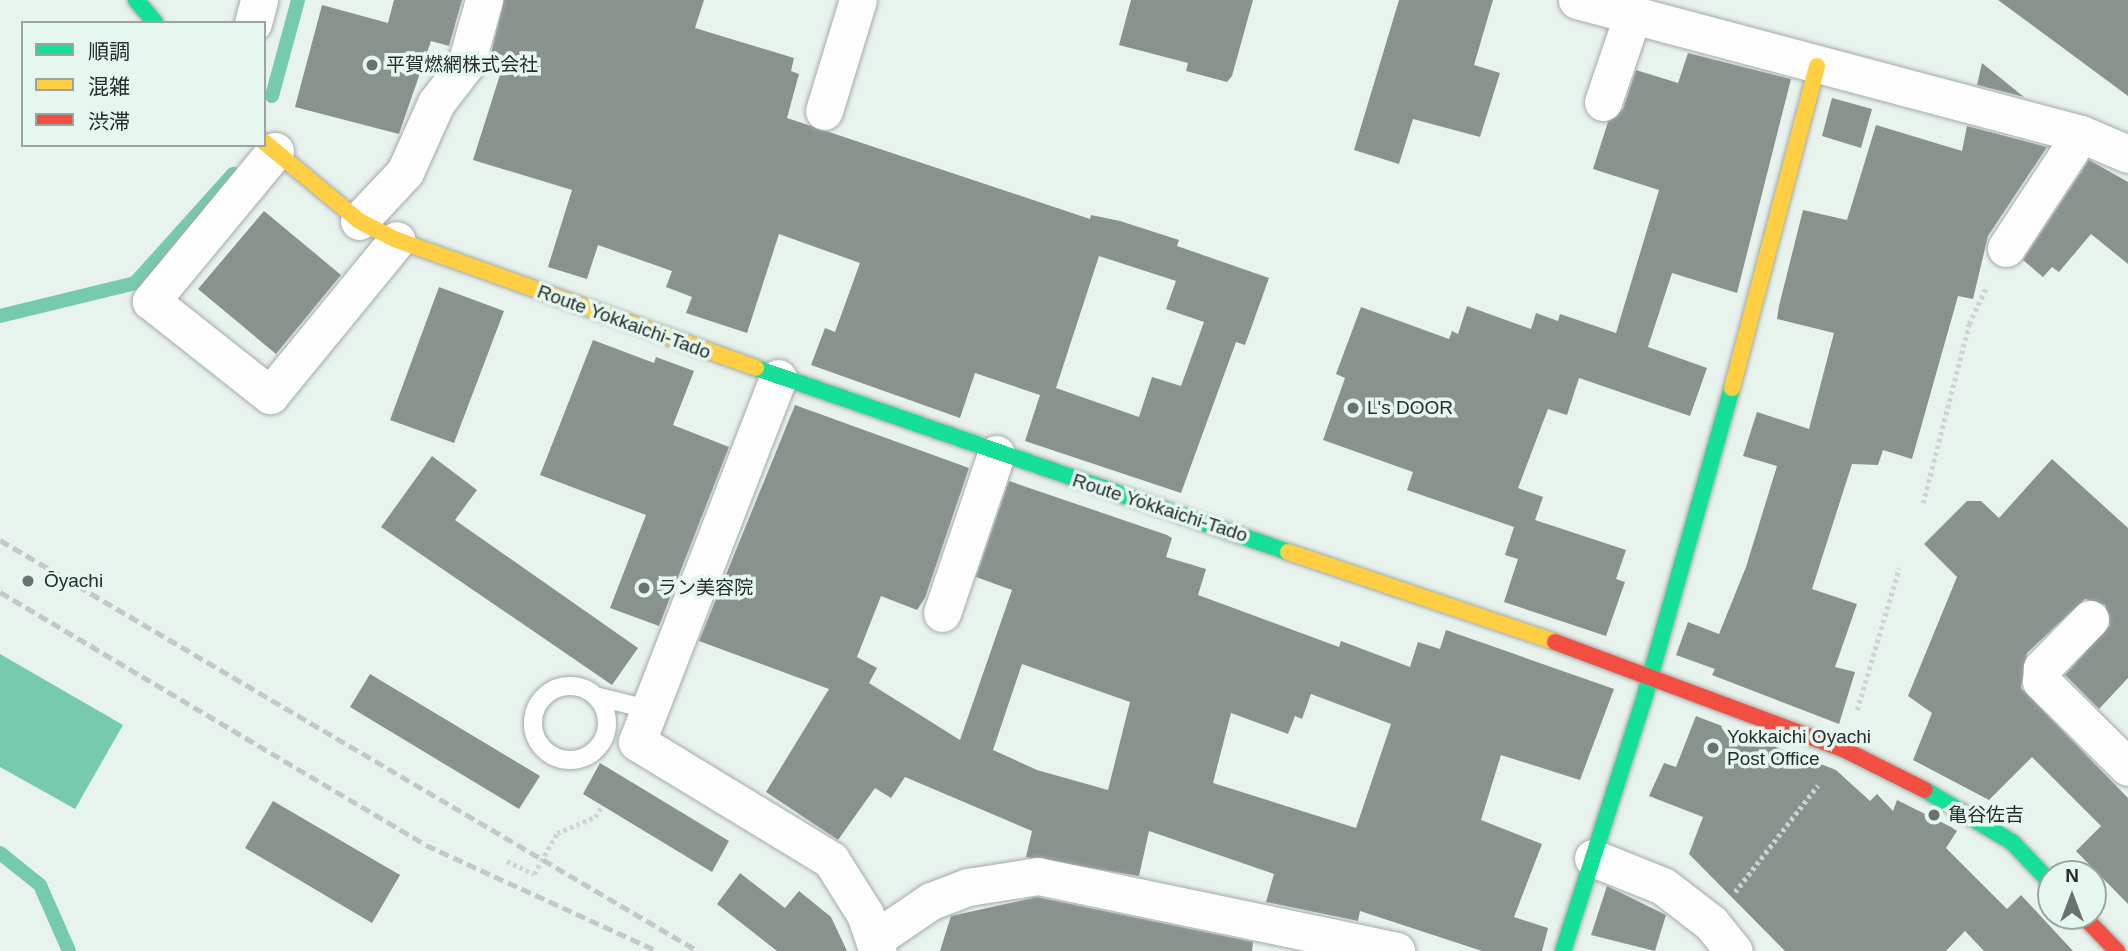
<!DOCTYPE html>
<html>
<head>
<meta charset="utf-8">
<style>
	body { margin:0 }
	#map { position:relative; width:2128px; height:951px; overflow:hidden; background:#e9f3ee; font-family:Arial,"Noto Sans JP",sans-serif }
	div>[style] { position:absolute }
	.water>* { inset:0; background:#76caae }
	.stream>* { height:14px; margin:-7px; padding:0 7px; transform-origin:7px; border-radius:7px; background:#76caae }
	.building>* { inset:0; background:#8a928e }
	.path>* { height:4.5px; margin-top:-2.25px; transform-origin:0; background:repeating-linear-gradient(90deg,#d0d3d1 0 3.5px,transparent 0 7px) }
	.roads { filter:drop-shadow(0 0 2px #a3aaa6) drop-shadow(0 0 2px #a3aaa6) }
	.lane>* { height:18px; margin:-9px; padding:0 9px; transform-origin:9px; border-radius:9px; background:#fcfdfc }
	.lane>.ring { margin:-9px; padding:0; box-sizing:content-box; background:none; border:18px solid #fcfdfc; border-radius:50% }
	.street>* { height:37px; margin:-18.5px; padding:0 18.5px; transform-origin:18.5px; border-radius:18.5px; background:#fcfdfc }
	.fast>* { height:16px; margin:-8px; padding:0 8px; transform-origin:8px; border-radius:8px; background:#16e098 }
	.slow>* { height:16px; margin:-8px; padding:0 8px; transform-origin:8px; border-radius:8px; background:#ffcf43 }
	.jam>* { height:16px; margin:-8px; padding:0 8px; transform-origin:8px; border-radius:8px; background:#f24e42 }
	.rail>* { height:5px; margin-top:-2.5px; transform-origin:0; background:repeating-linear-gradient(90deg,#c4c8c6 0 10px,transparent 0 15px) }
	.dots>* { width:19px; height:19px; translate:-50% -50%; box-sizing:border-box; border:4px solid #e5f7ef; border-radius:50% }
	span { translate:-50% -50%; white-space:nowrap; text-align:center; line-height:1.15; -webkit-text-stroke:7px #e5f7ef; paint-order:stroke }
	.poi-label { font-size:19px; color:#262d2a }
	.left { translate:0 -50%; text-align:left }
	.street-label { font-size:19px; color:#262d2a }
	.legend { position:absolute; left:21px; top:21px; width:245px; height:126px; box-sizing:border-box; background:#e5f7ef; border:2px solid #99a6a0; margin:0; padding:9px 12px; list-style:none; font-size:21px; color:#262d2a }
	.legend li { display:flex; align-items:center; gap:14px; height:35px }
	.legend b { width:35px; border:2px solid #99a6a0 }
	.north { position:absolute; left:2037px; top:860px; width:70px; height:70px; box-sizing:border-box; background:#e5f7ef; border:2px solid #99a6a0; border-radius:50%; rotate:0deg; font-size:19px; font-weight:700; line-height:28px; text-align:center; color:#262d2a }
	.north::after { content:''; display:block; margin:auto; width:24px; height:32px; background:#6a726f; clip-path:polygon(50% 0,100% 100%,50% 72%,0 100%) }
</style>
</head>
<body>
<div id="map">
	<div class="water">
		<div style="clip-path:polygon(0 654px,123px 725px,75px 809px,0 767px)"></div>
	</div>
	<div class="stream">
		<div style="left:272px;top:96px;width:99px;rotate:-74.8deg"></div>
		<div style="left:0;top:316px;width:139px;rotate:-13.7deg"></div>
		<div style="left:135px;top:283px;width:147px;rotate:-48deg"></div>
		<div style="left:0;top:853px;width:51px;rotate:38.7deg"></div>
		<div style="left:40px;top:885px;width:72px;rotate:66.3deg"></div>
	</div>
	<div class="building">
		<div style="clip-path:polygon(394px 0,462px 0,449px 46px,431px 41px,399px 134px,295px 107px,322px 5px,388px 23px)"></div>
		<div style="clip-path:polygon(evenodd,504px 0,704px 0,695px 28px,794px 58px,791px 71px,799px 74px,787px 118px,1090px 219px,1091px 215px,1120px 221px,1179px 240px,1177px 246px,1269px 278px,1245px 345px,1236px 342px,1181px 493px,1025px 441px,1040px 395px,975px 373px,960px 418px,811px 365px,825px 328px,835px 332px,860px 263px,779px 234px,747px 333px,686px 313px,692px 297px,666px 287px,672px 271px,598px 245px,587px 279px,548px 267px,572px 190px,473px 160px,504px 62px,490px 58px,504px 0,1099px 256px,1176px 281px,1166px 309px,1204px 322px,1181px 386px,1152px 377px,1139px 417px,1056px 388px,1099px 256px)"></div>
		<div style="clip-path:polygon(1131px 0,1253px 0,1232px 76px,1227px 82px,1186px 71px,1188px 63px,1119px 45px)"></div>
		<div style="clip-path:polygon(1399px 0,1493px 0,1474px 65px,1500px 73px,1480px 137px,1413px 119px,1399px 164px,1354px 150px)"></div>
		<div style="clip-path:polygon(1998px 0,2128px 0,2128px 96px)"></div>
		<div style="clip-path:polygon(1688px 53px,1791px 79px,1737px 293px,1672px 273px,1648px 347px,1707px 368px,1690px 416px,1579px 378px,1567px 415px,1548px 409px,1518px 488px,1543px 497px,1535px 520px,1626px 550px,1616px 579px,1625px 582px,1606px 636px,1504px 602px,1518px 559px,1505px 555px,1514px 527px,1407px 490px,1413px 472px,1323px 440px,1345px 378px,1336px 374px,1361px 307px,1449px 339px,1452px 331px,1458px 334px,1467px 306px,1531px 329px,1536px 313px,1558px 321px,1560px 314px,1616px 333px,1659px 190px,1593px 169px,1608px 122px,1623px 109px,1636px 70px,1678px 83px)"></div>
		<div style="clip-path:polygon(1982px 63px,2024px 97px,1977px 85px)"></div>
		<div style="clip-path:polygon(1832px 98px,1872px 109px,1861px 148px,1822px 136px)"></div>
		<div style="clip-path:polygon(1876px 125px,1962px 151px,1967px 126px,2047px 147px,1988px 236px,1973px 299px,1958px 296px,1912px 459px,1883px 450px,1878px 465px,1852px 464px,1812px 589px,1857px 604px,1835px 667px,1855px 672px,1839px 724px,1712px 675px,1715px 669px,1676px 655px,1688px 622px,1719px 634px,1746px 567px,1777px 466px,1743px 456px,1757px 412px,1809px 429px,1834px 333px,1777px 319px,1779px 306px,1803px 210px,1847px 220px)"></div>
		<div style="clip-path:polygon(2089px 160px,2128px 182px,2128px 264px,2091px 234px,2059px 272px,2052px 267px,2043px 277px,2023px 260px)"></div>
		<div style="clip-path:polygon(264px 211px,341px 275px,276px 354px,198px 289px)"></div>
		<div style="clip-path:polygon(439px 287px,504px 311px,454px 443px,390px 420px)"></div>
		<div style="clip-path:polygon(593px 340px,654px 363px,656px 357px,694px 371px,673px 425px,729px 447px,659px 626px,610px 608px,646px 515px,540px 475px)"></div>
		<div style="clip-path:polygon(evenodd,795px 405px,969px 468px,925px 598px,917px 610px,881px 596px,857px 657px,877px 668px,869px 683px,960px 740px,1012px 590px,976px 577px,1009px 481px,1167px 535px,1172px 538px,1166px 557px,1206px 569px,1198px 595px,1339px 647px,1341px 641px,1410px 667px,1418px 642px,1440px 649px,1446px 630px,1614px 689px,1580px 780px,1501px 755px,1481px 820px,1542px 844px,1514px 917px,1548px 928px,1542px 951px,1482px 951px,1360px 911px,1358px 921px,1266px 902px,1274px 874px,1149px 831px,1139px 876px,1026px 857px,1032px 831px,905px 777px,891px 798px,875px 788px,838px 840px,766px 792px,829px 689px,699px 641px,795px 405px,1022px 664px,1130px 702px,1108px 790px,1037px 770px,993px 750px,1022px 664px,795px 405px,1311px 694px,1391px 724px,1356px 828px,1213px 783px,1231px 713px,1288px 734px,1295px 716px,1302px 719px,1311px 694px)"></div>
		<div style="clip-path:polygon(432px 456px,477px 490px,455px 520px,638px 648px,612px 685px,381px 527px)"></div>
		<div style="clip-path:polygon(2052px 459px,2128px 528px,2128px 678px,2099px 709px,2065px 675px,2110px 625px,2105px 605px,2085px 599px,2027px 653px,2021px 688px,2128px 798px,2128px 904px,2076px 851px,2101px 826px,2032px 757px,1989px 800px,1913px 760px,1932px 713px,1908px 696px,1957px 577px,1924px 544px,1967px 501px,1981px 501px,1999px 518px)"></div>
		<div style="clip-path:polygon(370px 674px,540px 776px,519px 809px,350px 707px)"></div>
		<div style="clip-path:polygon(1696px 716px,1836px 770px,1870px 801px,1877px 794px,1893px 811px,1897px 800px,1951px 827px,1957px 831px,1946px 848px,2007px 909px,2021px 895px,2073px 951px,1984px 951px,1965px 931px,1946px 951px,1785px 951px,1689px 854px,1703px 817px,1649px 796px,1664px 763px,1676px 767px)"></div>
		<div style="clip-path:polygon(600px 763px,729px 841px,712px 872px,583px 794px)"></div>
		<div style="clip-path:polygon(273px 801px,400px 875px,372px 923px,245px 848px)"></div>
		<div style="clip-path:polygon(740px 873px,785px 908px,799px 891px,831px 917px,847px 951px,777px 951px,717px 904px)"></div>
		<div style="clip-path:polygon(1607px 886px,1666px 915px,1655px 951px,1591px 935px)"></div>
		<div style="clip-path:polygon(1037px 897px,1253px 942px,1252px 951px,940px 951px,951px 916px)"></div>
	</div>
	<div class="path">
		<div style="left:1923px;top:503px;width:185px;rotate:-75.6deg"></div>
		<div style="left:1969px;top:324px;width:42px;rotate:-64.7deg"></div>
		<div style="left:1857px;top:710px;width:148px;rotate:-73.5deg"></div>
		<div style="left:507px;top:861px;width:30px;rotate:26deg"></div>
		<div style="left:534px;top:874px;width:47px;rotate:-60.7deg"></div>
		<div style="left:557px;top:833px;width:41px;rotate:-22.8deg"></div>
		<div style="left:595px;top:817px;width:13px;rotate:-58deg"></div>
		<div style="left:1735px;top:892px;width:135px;rotate:-52.2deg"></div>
	</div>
	<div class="roads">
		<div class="lane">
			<div class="ring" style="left:533px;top:686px;width:56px;height:56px"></div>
			<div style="left:599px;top:697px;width:49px;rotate:14deg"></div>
		</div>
		<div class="street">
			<div style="left:1577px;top:0;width:522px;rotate:14.89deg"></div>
			<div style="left:2081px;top:134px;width:51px;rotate:23.1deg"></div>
			<div style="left:253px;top:23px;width:24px;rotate:-75deg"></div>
			<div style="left:1603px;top:102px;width:93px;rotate:-71.2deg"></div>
			<div style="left:824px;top:111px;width:116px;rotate:-73deg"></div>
			<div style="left:275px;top:151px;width:195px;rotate:129.6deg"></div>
			<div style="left:151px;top:301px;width:152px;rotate:38.3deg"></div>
			<div style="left:270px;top:395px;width:200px;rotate:-50.7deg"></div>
			<div style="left:359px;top:221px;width:67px;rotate:-46.8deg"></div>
			<div style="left:405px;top:172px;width:76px;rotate:-65.8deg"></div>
			<div style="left:436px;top:103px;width:49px;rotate:-52.4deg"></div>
			<div style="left:466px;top:64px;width:66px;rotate:-74.3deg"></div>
			<div style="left:2006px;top:248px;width:136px;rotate:-56.7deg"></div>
			<div style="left:778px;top:378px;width:390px;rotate:111.2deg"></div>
			<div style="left:637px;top:742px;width:227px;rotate:31.3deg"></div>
			<div style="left:831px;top:860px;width:64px;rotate:57.8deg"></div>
			<div style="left:865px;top:914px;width:39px;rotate:71deg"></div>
			<div style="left:942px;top:613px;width:168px;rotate:-71.2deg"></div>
			<div style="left:2090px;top:619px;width:69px;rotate:134.4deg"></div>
			<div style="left:2042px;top:668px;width:13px;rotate:94deg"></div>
			<div style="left:2041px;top:681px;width:122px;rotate:44.7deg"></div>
			<div style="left:1593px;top:858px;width:75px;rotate:21.8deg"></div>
			<div style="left:1663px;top:886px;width:61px;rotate:37.6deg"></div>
			<div style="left:1711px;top:923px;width:36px;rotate:51deg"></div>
			<div style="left:875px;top:939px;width:68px;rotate:-34.2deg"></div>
			<div style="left:931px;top:901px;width:40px;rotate:-21deg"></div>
			<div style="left:968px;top:887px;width:71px;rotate:-8.9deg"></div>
			<div style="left:1038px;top:876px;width:366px;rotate:11.8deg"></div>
		</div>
		<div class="fast">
			<div style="left:136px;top:0;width:30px;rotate:50deg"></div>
			<div style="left:756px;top:368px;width:563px;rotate:19.08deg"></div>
			<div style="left:1925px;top:790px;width:101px;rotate:30.9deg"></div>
			<div style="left:2012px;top:842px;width:57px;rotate:46.4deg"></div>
			<div style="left:1563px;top:951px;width:269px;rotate:-72.2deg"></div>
			<div style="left:1645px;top:695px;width:319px;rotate:-74.2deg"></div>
		</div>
		<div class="slow">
			<div style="left:264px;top:142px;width:124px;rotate:39.7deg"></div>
			<div style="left:359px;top:221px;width:42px;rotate:26.6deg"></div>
			<div style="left:397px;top:240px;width:381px;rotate:19.6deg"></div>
			<div style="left:1732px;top:388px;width:333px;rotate:-75.2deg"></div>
			<div style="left:1288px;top:552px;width:282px;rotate:18.6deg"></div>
		</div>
		<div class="jam">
			<div style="left:1555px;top:642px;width:309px;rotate:20.4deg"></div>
			<div style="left:1845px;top:750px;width:89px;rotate:26.6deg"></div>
			<div style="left:2083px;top:916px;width:49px;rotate:45.8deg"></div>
		</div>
	</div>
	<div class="rail">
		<div style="left:0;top:540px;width:810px;rotate:30.49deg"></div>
		<div style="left:0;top:592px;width:495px;rotate:30.7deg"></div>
		<div style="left:426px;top:845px;width:254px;rotate:24.6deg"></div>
	</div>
	<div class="dots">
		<div style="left:372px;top:65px;background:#6a726f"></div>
		<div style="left:1353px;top:408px;background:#6a726f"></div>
		<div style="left:28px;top:581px;background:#6a726f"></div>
		<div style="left:644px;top:588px;background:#6a726f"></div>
		<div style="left:1713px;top:748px;background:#6a726f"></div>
		<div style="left:1934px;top:815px;background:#6a726f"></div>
	</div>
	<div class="poi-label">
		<span class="left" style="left:386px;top:65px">平賀燃網株式会社</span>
		<span class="left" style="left:1367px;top:408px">L's DOOR</span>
		<span class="left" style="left:44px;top:581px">Ōyachi</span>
		<span class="left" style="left:658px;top:588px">ラン美容院</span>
		<span class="left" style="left:1727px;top:748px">Yokkaichi Oyachi<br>Post Office</span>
		<span class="left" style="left:1948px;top:815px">亀谷佐吉</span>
	</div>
	<div class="street-label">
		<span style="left:624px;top:322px;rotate:20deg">Route Yokkaichi-Tado</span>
		<span style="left:1160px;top:508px;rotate:18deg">Route Yokkaichi-Tado</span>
	</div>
	<ul class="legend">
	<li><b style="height:9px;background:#16e098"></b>順調</li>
	<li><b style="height:9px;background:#ffcf43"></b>混雑</li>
	<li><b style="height:9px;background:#f24e42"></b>渋滞</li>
	</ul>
	<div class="north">N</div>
</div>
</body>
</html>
